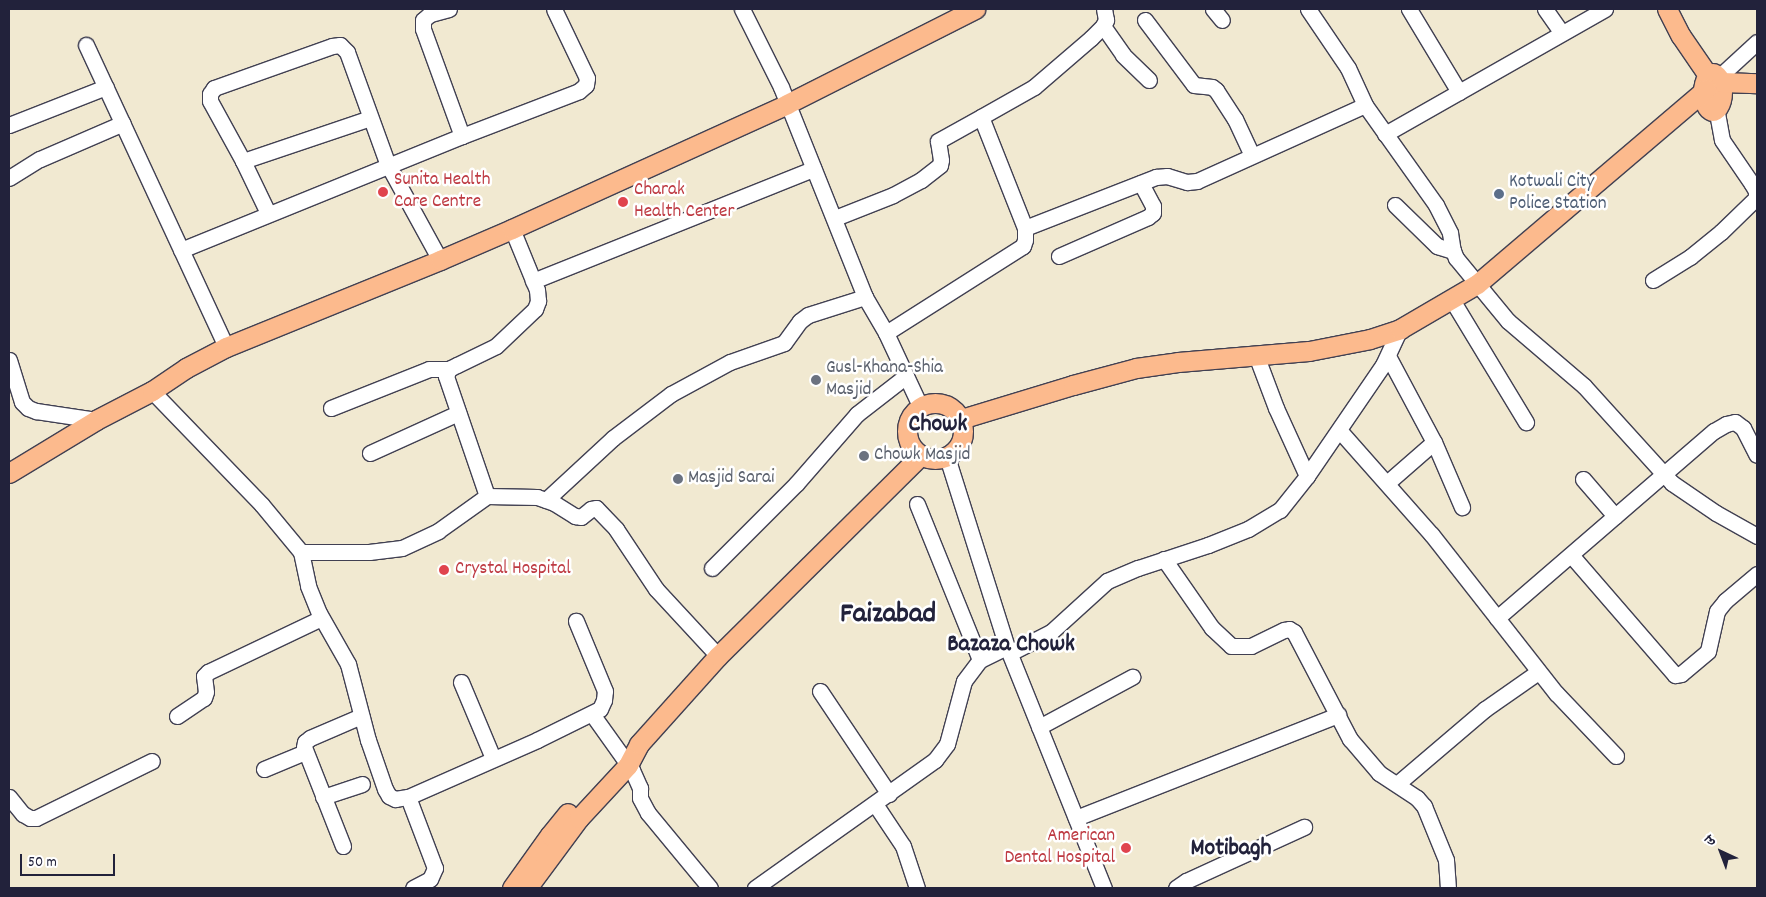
<!DOCTYPE html>
<html>
<head>
<meta charset="utf-8">
<style>
  body { margin:0 }
  #map { position:relative; width:1766px; height:897px; overflow:hidden; background:#f1e9d1; font-family:Dekko,"Playpen Sans Deva",sans-serif }
  div>[style] { position:absolute }
  [style*='--x'] { left:calc(var(--x)*1px); top:calc(var(--y)*1px); width:calc(var(--w)*1px); rotate:calc(var(--a)*1deg) }
  .roads { filter:drop-shadow(1px 0 #414052) drop-shadow(-1px 0 #414052) drop-shadow(0 1px #414052) drop-shadow(0 -1px #414052) }
  .minor>* { height:15px; margin:-7.5px; padding:0 7.5px; transform-origin:7.5px; border-radius:7.5px; background:#fff }
  .major>* { height:19px; margin:-9.5px; padding:0 9.5px; transform-origin:9.5px; border-radius:9.5px; background:#fcba8d }
  .major>.ring { margin:-9.5px; padding:0; box-sizing:content-box; background:none; border:19px solid #fcba8d; border-radius:50% }
  .dots>* { width:14px; height:14px; translate:-50% -50%; box-sizing:border-box; border:2px solid #fff; border-radius:50% }
  span { translate:-50% -50%; white-space:nowrap; text-align:center; line-height:1.15; -webkit-text-stroke:5px #fff; paint-order:stroke }
  .health-label { font-size:19px; color:#be3a42 }
  .left { translate:0 -50%; text-align:left }
  .right { translate:-100% -50%; text-align:right }
  .service-label { font-size:19px; color:#4e5e75 }
  .worship-label { font-size:19px; color:#5b616d }
  .district-label { font-size:24px; color:#22223b; font-weight:700 }
  .town-label { font-size:29px; color:#22223b; font-weight:700 }
  .frame { position:absolute; inset:0; border:10px solid #22223b; pointer-events:none }
  .north { position:absolute; left:1696px; top:827px; width:50px; height:50px; -webkit-text-stroke:4px #fff; paint-order:stroke; rotate:317deg; font-size:14px; font-weight:700; line-height:20px; text-align:center; color:#22223b }
  .north::after { content:''; display:block; margin:auto; width:18px; height:22px; background:#22223b; clip-path:polygon(50% 0,100% 100%,50% 72%,0 100%) }
  .scale { position:absolute; left:20px; top:854px; width:95px; height:22px; box-sizing:border-box; border:2px solid #22223b; border-top:0; padding-left:6px; font-size:15px; line-height:18px; white-space:nowrap; color:#22223b; -webkit-text-stroke:4px #fff; paint-order:stroke }
</style>
</head>
<body>
<div id="map">
  <div class="roads">
    <div class="minor">
      <div style="--x:449;--y:9;--w:20;--a:165"></div>
      <div style="--x:430;--y:14;--w:9;--a:139"></div>
      <div style="--x:423;--y:20;--w:9;--a:90"></div>
      <div style="--x:423;--y:29;--w:114;--a:70"></div>
      <div style="--x:462;--y:136;--w:125;--a:-21"></div>
      <div style="--x:579;--y:91;--w:9;--a:-41"></div>
      <div style="--x:586;--y:85;--w:7;--a:-82"></div>
      <div style="--x:587;--y:78;--w:76;--a:-115.6"></div>
      <div style="--x:742;--y:9;--w:87;--a:63.4"></div>
      <div style="--x:781;--y:87;--w:226;--a:68.2"></div>
      <div style="--x:865;--y:297;--w:42;--a:59.7"></div>
      <div style="--x:886;--y:333;--w:81;--a:65"></div>
      <div style="--x:1213;--y:9;--w:14;--a:51"></div>
      <div style="--x:1308;--y:9;--w:71;--a:55.9"></div>
      <div style="--x:1348;--y:68;--w:41;--a:65.3"></div>
      <div style="--x:1409;--y:9;--w:97;--a:58.9"></div>
      <div style="--x:1545;--y:9;--w:29;--a:55"></div>
      <div style="--x:1145;--y:20;--w:81;--a:53"></div>
      <div style="--x:1194;--y:85;--w:18;--a:6"></div>
      <div style="--x:1212;--y:87;--w:5;--a:37"></div>
      <div style="--x:1216;--y:90;--w:35;--a:57"></div>
      <div style="--x:1235;--y:119;--w:40;--a:65"></div>
      <div style="--x:1103;--y:26;--w:35;--a:55"></div>
      <div style="--x:1123;--y:55;--w:36;--a:44"></div>
      <div style="--x:86;--y:45;--w:333;--a:65.1"></div>
      <div style="--x:1720;--y:76;--w:50;--a:-42.6"></div>
      <div style="--x:9;--y:125;--w:104;--a:-21.4"></div>
      <div style="--x:1385;--y:134;--w:253;--a:-29.6"></div>
      <div style="--x:243;--y:161;--w:134;--a:-18.7"></div>
      <div style="--x:9;--y:178;--w:36;--a:-32"></div>
      <div style="--x:40;--y:159;--w:90;--a:-23.4"></div>
      <div style="--x:1395;--y:205;--w:59;--a:44.3"></div>
      <div style="--x:1437;--y:246;--w:17;--a:17"></div>
      <div style="--x:268;--y:213;--w:58;--a:-115.7"></div>
      <div style="--x:243;--y:161;--w:68;--a:-118.8"></div>
      <div style="--x:210;--y:101;--w:7;--a:-90"></div>
      <div style="--x:210;--y:94;--w:7;--a:-56"></div>
      <div style="--x:214;--y:88;--w:125;--a:-19.6"></div>
      <div style="--x:332;--y:46;--w:8;--a:-7"></div>
      <div style="--x:340;--y:45;--w:10;--a:45"></div>
      <div style="--x:347;--y:52;--w:120;--a:70.1"></div>
      <div style="--x:388;--y:165;--w:108;--a:61.3"></div>
      <div style="--x:835;--y:218;--w:62;--a:-21.6"></div>
      <div style="--x:893;--y:195;--w:32;--a:-28"></div>
      <div style="--x:921;--y:180;--w:24;--a:-38"></div>
      <div style="--x:940;--y:165;--w:5;--a:-79"></div>
      <div style="--x:941;--y:160;--w:19;--a:-99"></div>
      <div style="--x:938;--y:141;--w:49;--a:-29.2"></div>
      <div style="--x:1025;--y:228;--w:141;--a:-21.3"></div>
      <div style="--x:1156;--y:177;--w:11;--a:-5"></div>
      <div style="--x:1167;--y:176;--w:21;--a:17"></div>
      <div style="--x:1187;--y:182;--w:10;--a:-6"></div>
      <div style="--x:1197;--y:181;--w:184;--a:-24.3"></div>
      <div style="--x:1365;--y:105;--w:123;--a:54.6"></div>
      <div style="--x:1436;--y:205;--w:31;--a:63"></div>
      <div style="--x:1450;--y:233;--w:18;--a:81"></div>
      <div style="--x:1453;--y:251;--w:8;--a:67"></div>
      <div style="--x:1456;--y:258;--w:82;--a:50.5"></div>
      <div style="--x:1508;--y:321;--w:100;--a:40.5"></div>
      <div style="--x:1584;--y:386;--w:131;--a:47.8"></div>
      <div style="--x:1672;--y:483;--w:53;--a:34.3"></div>
      <div style="--x:1716;--y:513;--w:47;--a:29.3"></div>
      <div style="--x:181;--y:250;--w:303;--a:-22.1"></div>
      <div style="--x:1059;--y:256;--w:97;--a:-23.7"></div>
      <div style="--x:1148;--y:217;--w:6;--a:-39"></div>
      <div style="--x:1153;--y:213;--w:7;--a:-90"></div>
      <div style="--x:1153;--y:206;--w:26;--a:-118"></div>
      <div style="--x:1653;--y:280;--w:44;--a:-31.9"></div>
      <div style="--x:1690;--y:257;--w:40;--a:-39"></div>
      <div style="--x:1721;--y:232;--w:49;--a:-44.2"></div>
      <div style="--x:1756;--y:198;--w:7;--a:-90"></div>
      <div style="--x:1756;--y:191;--w:8;--a:-120"></div>
      <div style="--x:1752;--y:184;--w:53;--a:-124.3"></div>
      <div style="--x:1722;--y:140;--w:50;--a:-100.4"></div>
      <div style="--x:533;--y:281;--w:302;--a:-21.8"></div>
      <div style="--x:1452;--y:300;--w:143;--a:58.8"></div>
      <div style="--x:886;--y:333;--w:162;--a:-32.4"></div>
      <div style="--x:1023;--y:246;--w:6;--a:-72"></div>
      <div style="--x:1025;--y:240;--w:12;--a:-90"></div>
      <div style="--x:1025;--y:228;--w:119;--a:-111.6"></div>
      <div style="--x:981;--y:117;--w:61;--a:-29.5"></div>
      <div style="--x:1034;--y:87;--w:75;--a:-40.7"></div>
      <div style="--x:1091;--y:38;--w:17;--a:-45"></div>
      <div style="--x:1103;--y:26;--w:7;--a:-63"></div>
      <div style="--x:1106;--y:20;--w:11;--a:-100"></div>
      <div style="--x:1256;--y:355;--w:57;--a:69.3"></div>
      <div style="--x:1276;--y:408;--w:75;--a:65.5"></div>
      <div style="--x:1388;--y:356;--w:98;--a:61.9"></div>
      <div style="--x:1434;--y:442;--w:71;--a:66.7"></div>
      <div style="--x:9;--y:360;--w:44;--a:72.8"></div>
      <div style="--x:22;--y:402;--w:8;--a:45"></div>
      <div style="--x:28;--y:408;--w:9;--a:21"></div>
      <div style="--x:36;--y:411;--w:61;--a:8.5"></div>
      <div style="--x:152;--y:391;--w:158;--a:46"></div>
      <div style="--x:262;--y:505;--w:61;--a:50.3"></div>
      <div style="--x:301;--y:552;--w:68;--a:0"></div>
      <div style="--x:369;--y:552;--w:33;--a:-7"></div>
      <div style="--x:402;--y:548;--w:40;--a:-25"></div>
      <div style="--x:438;--y:531;--w:60;--a:-35.5"></div>
      <div style="--x:487;--y:496;--w:50;--a:1.1"></div>
      <div style="--x:537;--y:497;--w:18;--a:19"></div>
      <div style="--x:554;--y:503;--w:25;--a:32"></div>
      <div style="--x:575;--y:516;--w:6;--a:9"></div>
      <div style="--x:581;--y:517;--w:13;--a:-39"></div>
      <div style="--x:591;--y:509;--w:5;--a:-11"></div>
      <div style="--x:596;--y:508;--w:29;--a:46"></div>
      <div style="--x:616;--y:529;--w:72;--a:56.3"></div>
      <div style="--x:656;--y:589;--w:91;--a:47.2"></div>
      <div style="--x:331;--y:408;--w:105;--a:-21.7"></div>
      <div style="--x:429;--y:369;--w:20;--a:0"></div>
      <div style="--x:1339;--y:430;--w:140;--a:48.5"></div>
      <div style="--x:1432;--y:535;--w:201;--a:51.9"></div>
      <div style="--x:1556;--y:693;--w:87;--a:46.4"></div>
      <div style="--x:370;--y:453;--w:97;--a:-24.4"></div>
      <div style="--x:947;--y:457;--w:199;--a:72.5"></div>
      <div style="--x:1007;--y:647;--w:260;--a:68.1"></div>
      <div style="--x:1583;--y:479;--w:49;--a:49.1"></div>
      <div style="--x:1387;--y:483;--w:62;--a:-41.1"></div>
      <div style="--x:487;--y:496;--w:127;--a:-108.9"></div>
      <div style="--x:446;--y:376;--w:8;--a:-67"></div>
      <div style="--x:449;--y:369;--w:9;--a:-27"></div>
      <div style="--x:457;--y:365;--w:43;--a:-26"></div>
      <div style="--x:496;--y:346;--w:54;--a:-43.5"></div>
      <div style="--x:535;--y:309;--w:9;--a:-69"></div>
      <div style="--x:538;--y:301;--w:11;--a:-95"></div>
      <div style="--x:537;--y:290;--w:66;--a:-112.3"></div>
      <div style="--x:546;--y:500;--w:91;--a:-42.8"></div>
      <div style="--x:613;--y:438;--w:73;--a:-37.2"></div>
      <div style="--x:671;--y:394;--w:67;--a:-28.5"></div>
      <div style="--x:730;--y:362;--w:57;--a:-19.4"></div>
      <div style="--x:784;--y:343;--w:27;--a:-54"></div>
      <div style="--x:800;--y:321;--w:10;--a:-37"></div>
      <div style="--x:808;--y:315;--w:60;--a:-17.5"></div>
      <div style="--x:917;--y:504;--w:168;--a:68"></div>
      <div style="--x:301;--y:552;--w:35;--a:78"></div>
      <div style="--x:308;--y:586;--w:29;--a:68"></div>
      <div style="--x:319;--y:613;--w:59;--a:60.4"></div>
      <div style="--x:348;--y:664;--w:79;--a:75.3"></div>
      <div style="--x:368;--y:740;--w:52;--a:70.9"></div>
      <div style="--x:385;--y:789;--w:8;--a:60"></div>
      <div style="--x:389;--y:796;--w:7;--a:27"></div>
      <div style="--x:395;--y:799;--w:13;--a:-9"></div>
      <div style="--x:408;--y:797;--w:141;--a:-23.8"></div>
      <div style="--x:537;--y:740;--w:70;--a:-26.2"></div>
      <div style="--x:600;--y:709;--w:10;--a:-66"></div>
      <div style="--x:604;--y:700;--w:9;--a:-84"></div>
      <div style="--x:605;--y:691;--w:76;--a:-112.5"></div>
      <div style="--x:1571;--y:555;--w:159;--a:49.1"></div>
      <div style="--x:1675;--y:675;--w:6;--a:-9"></div>
      <div style="--x:1681;--y:674;--w:35;--a:-40"></div>
      <div style="--x:1708;--y:651;--w:41;--a:-77.3"></div>
      <div style="--x:1717;--y:611;--w:13;--a:-51"></div>
      <div style="--x:1725;--y:601;--w:42;--a:-40.2"></div>
      <div style="--x:1164;--y:559;--w:84;--a:55.2"></div>
      <div style="--x:1212;--y:628;--w:26;--a:43"></div>
      <div style="--x:1231;--y:646;--w:20;--a:0"></div>
      <div style="--x:1251;--y:646;--w:37;--a:-26"></div>
      <div style="--x:1284;--y:630;--w:5;--a:-11"></div>
      <div style="--x:1289;--y:629;--w:6;--a:31"></div>
      <div style="--x:1294;--y:632;--w:121;--a:62.4"></div>
      <div style="--x:1350;--y:739;--w:45;--a:49.5"></div>
      <div style="--x:1379;--y:773;--w:45;--a:33.3"></div>
      <div style="--x:1417;--y:798;--w:11;--a:49"></div>
      <div style="--x:1424;--y:806;--w:58;--a:67.8"></div>
      <div style="--x:1446;--y:860;--w:28;--a:86"></div>
      <div style="--x:712;--y:568;--w:119;--a:-45"></div>
      <div style="--x:796;--y:484;--w:93;--a:-48.9"></div>
      <div style="--x:857;--y:414;--w:62;--a:-37.8"></div>
      <div style="--x:1497;--y:618;--w:286;--a:-40.8"></div>
      <div style="--x:1714;--y:431;--w:14;--a:-30"></div>
      <div style="--x:1726;--y:424;--w:9;--a:-13"></div>
      <div style="--x:1735;--y:422;--w:10;--a:37"></div>
      <div style="--x:1743;--y:428;--w:30;--a:63"></div>
      <div style="--x:1010;--y:653;--w:46;--a:-27.1"></div>
      <div style="--x:1051;--y:632;--w:76;--a:-42.3"></div>
      <div style="--x:1107;--y:581;--w:34;--a:-23"></div>
      <div style="--x:1138;--y:568;--w:74;--a:-18.2"></div>
      <div style="--x:1208;--y:545;--w:43;--a:-21.8"></div>
      <div style="--x:1248;--y:529;--w:37;--a:-31"></div>
      <div style="--x:1280;--y:510;--w:43;--a:-51.5"></div>
      <div style="--x:1307;--y:476;--w:135;--a:-55.6"></div>
      <div style="--x:1383;--y:365;--w:40;--a:-65"></div>
      <div style="--x:461;--y:682;--w:82;--a:67.2"></div>
      <div style="--x:820;--y:691;--w:124;--a:56.2"></div>
      <div style="--x:592;--y:714;--w:69;--a:54.5"></div>
      <div style="--x:632;--y:770;--w:20;--a:66"></div>
      <div style="--x:640;--y:788;--w:10;--a:90"></div>
      <div style="--x:640;--y:798;--w:17;--a:62"></div>
      <div style="--x:648;--y:813;--w:97;--a:50.4"></div>
      <div style="--x:177;--y:716;--w:32;--a:-34"></div>
      <div style="--x:204;--y:698;--w:6;--a:-72"></div>
      <div style="--x:206;--y:692;--w:16;--a:-97"></div>
      <div style="--x:204;--y:676;--w:6;--a:-45"></div>
      <div style="--x:208;--y:672;--w:125;--a:-25.5"></div>
      <div style="--x:1039;--y:727;--w:106;--a:-28.3"></div>
      <div style="--x:264;--y:769;--w:44;--a:-22.5"></div>
      <div style="--x:1397;--y:784;--w:116;--a:-40.4"></div>
      <div style="--x:1485;--y:709;--w:65;--a:-34.9"></div>
      <div style="--x:9;--y:797;--w:22;--a:51"></div>
      <div style="--x:23;--y:814;--w:8;--a:30"></div>
      <div style="--x:30;--y:818;--w:6;--a:0"></div>
      <div style="--x:36;--y:818;--w:129;--a:-26.2"></div>
      <div style="--x:323;--y:797;--w:41;--a:-18.4"></div>
      <div style="--x:408;--y:797;--w:76;--a:69.2"></div>
      <div style="--x:435;--y:868;--w:12;--a:114"></div>
      <div style="--x:430;--y:879;--w:19;--a:152"></div>
      <div style="--x:875;--y:804;--w:50;--a:56.3"></div>
      <div style="--x:903;--y:846;--w:44;--a:71.6"></div>
      <div style="--x:1076;--y:818;--w:282;--a:-21.5"></div>
      <div style="--x:343;--y:846;--w:106;--a:-111.5"></div>
      <div style="--x:304;--y:747;--w:5;--a:-79"></div>
      <div style="--x:305;--y:742;--w:6;--a:-39"></div>
      <div style="--x:310;--y:738;--w:56;--a:-23.3"></div>
      <div style="--x:755;--y:888;--w:221;--a:-35.4"></div>
      <div style="--x:935;--y:760;--w:20;--a:-53"></div>
      <div style="--x:947;--y:744;--w:65;--a:-74.9"></div>
      <div style="--x:964;--y:681;--w:26;--a:-53"></div>
      <div style="--x:980;--y:660;--w:30;--a:-26"></div>
      <div style="--x:1176;--y:888;--w:12;--a:-35"></div>
      <div style="--x:1186;--y:881;--w:130;--a:-24.6"></div>
    </div>
    <div class="major">
      <div style="--x:1667;--y:9;--w:30;--a:63"></div>
      <div style="--x:1681;--y:36;--w:46;--a:55.6"></div>
      <div class="ring" style="left:1703px;top:73px;width:-1px;height:-1px"></div>
      <div style="--x:1721;--y:82;--w:36;--a:2"></div>
      <div class="ring" style="left:907px;top:403px;width:37px;height:37px"></div>
      <div style="--x:961;--y:419;--w:117;--a:-16.9"></div>
      <div style="--x:1073;--y:385;--w:65;--a:-15.1"></div>
      <div style="--x:1136;--y:368;--w:42;--a:-8.1"></div>
      <div style="--x:1178;--y:362;--w:131;--a:-4.8"></div>
      <div style="--x:1309;--y:351;--w:62;--a:-11.1"></div>
      <div style="--x:1370;--y:339;--w:32;--a:-18"></div>
      <div style="--x:1400;--y:329;--w:89;--a:-30.3"></div>
      <div style="--x:1477;--y:284;--w:301;--a:-40.4"></div>
      <div style="--x:9;--y:473;--w:102;--a:-31.3"></div>
      <div style="--x:96;--y:420;--w:63;--a:-27.4"></div>
      <div style="--x:152;--y:391;--w:41;--a:-34.1"></div>
      <div style="--x:186;--y:368;--w:45;--a:-27.7"></div>
      <div style="--x:226;--y:347;--w:231;--a:-22.1"></div>
      <div style="--x:440;--y:260;--w:78;--a:-23.3"></div>
      <div style="--x:512;--y:229;--w:302;--a:-24.4"></div>
      <div style="--x:787;--y:104;--w:211;--a:-26.8"></div>
      <div style="--x:512;--y:888;--w:65;--a:-54.4"></div>
      <div style="--x:550;--y:835;--w:28;--a:-51"></div>
      <div style="--x:527;--y:888;--w:87;--a:-53.4"></div>
      <div style="--x:579;--y:818;--w:72;--a:-47.2"></div>
      <div style="--x:628;--y:765;--w:24;--a:-62"></div>
      <div style="--x:639;--y:744;--w:118;--a:-48.1"></div>
      <div style="--x:718;--y:656;--w:284;--a:-44.7"></div>
    </div>
  </div>
  <div class="dots">
    <div style="left:383px;top:192px;background:#e0444e"></div>
    <div style="left:1499px;top:194px;background:#5c6f8a"></div>
    <div style="left:623px;top:202px;background:#e0444e"></div>
    <div style="left:816px;top:380px;background:#6b7280"></div>
    <div style="left:864px;top:456px;background:#6b7280"></div>
    <div style="left:678px;top:479px;background:#6b7280"></div>
    <div style="left:444px;top:570px;background:#e0444e"></div>
    <div style="left:1126px;top:848px;background:#e0444e"></div>
  </div>
  <div class="health-label">
    <span class="left" style="left:394px;top:192px">Sunita Health<br>Care Centre</span>
    <span class="left" style="left:634px;top:202px">Charak<br>Health Center</span>
    <span class="left" style="left:455px;top:570px">Crystal Hospital</span>
    <span class="right" style="left:1115px;top:848px">American<br>Dental Hospital</span>
  </div>
  <div class="service-label">
    <span class="left" style="left:1509px;top:194px">Kotwali City<br>Police Station</span>
  </div>
  <div class="worship-label">
    <span class="left" style="left:826px;top:380px">Gusl-Khana-Shia<br>Masjid</span>
    <span class="left" style="left:874px;top:456px">Chowk Masjid</span>
    <span class="left" style="left:688px;top:479px">Masjid Sarai</span>
  </div>
  <div class="district-label">
    <span style="left:938px;top:426px">Chowk</span>
    <span style="left:1011px;top:646px">Bazaza Chowk</span>
    <span style="left:1231px;top:850px">Motibagh</span>
  </div>
  <div class="town-label">
    <span style="left:888px;top:616px">Faizabad</span>
  </div>
  <div class="frame"></div>
  <div class="north">उ</div>
  <div class="scale">50 m</div>
</div>
</body>
</html>
